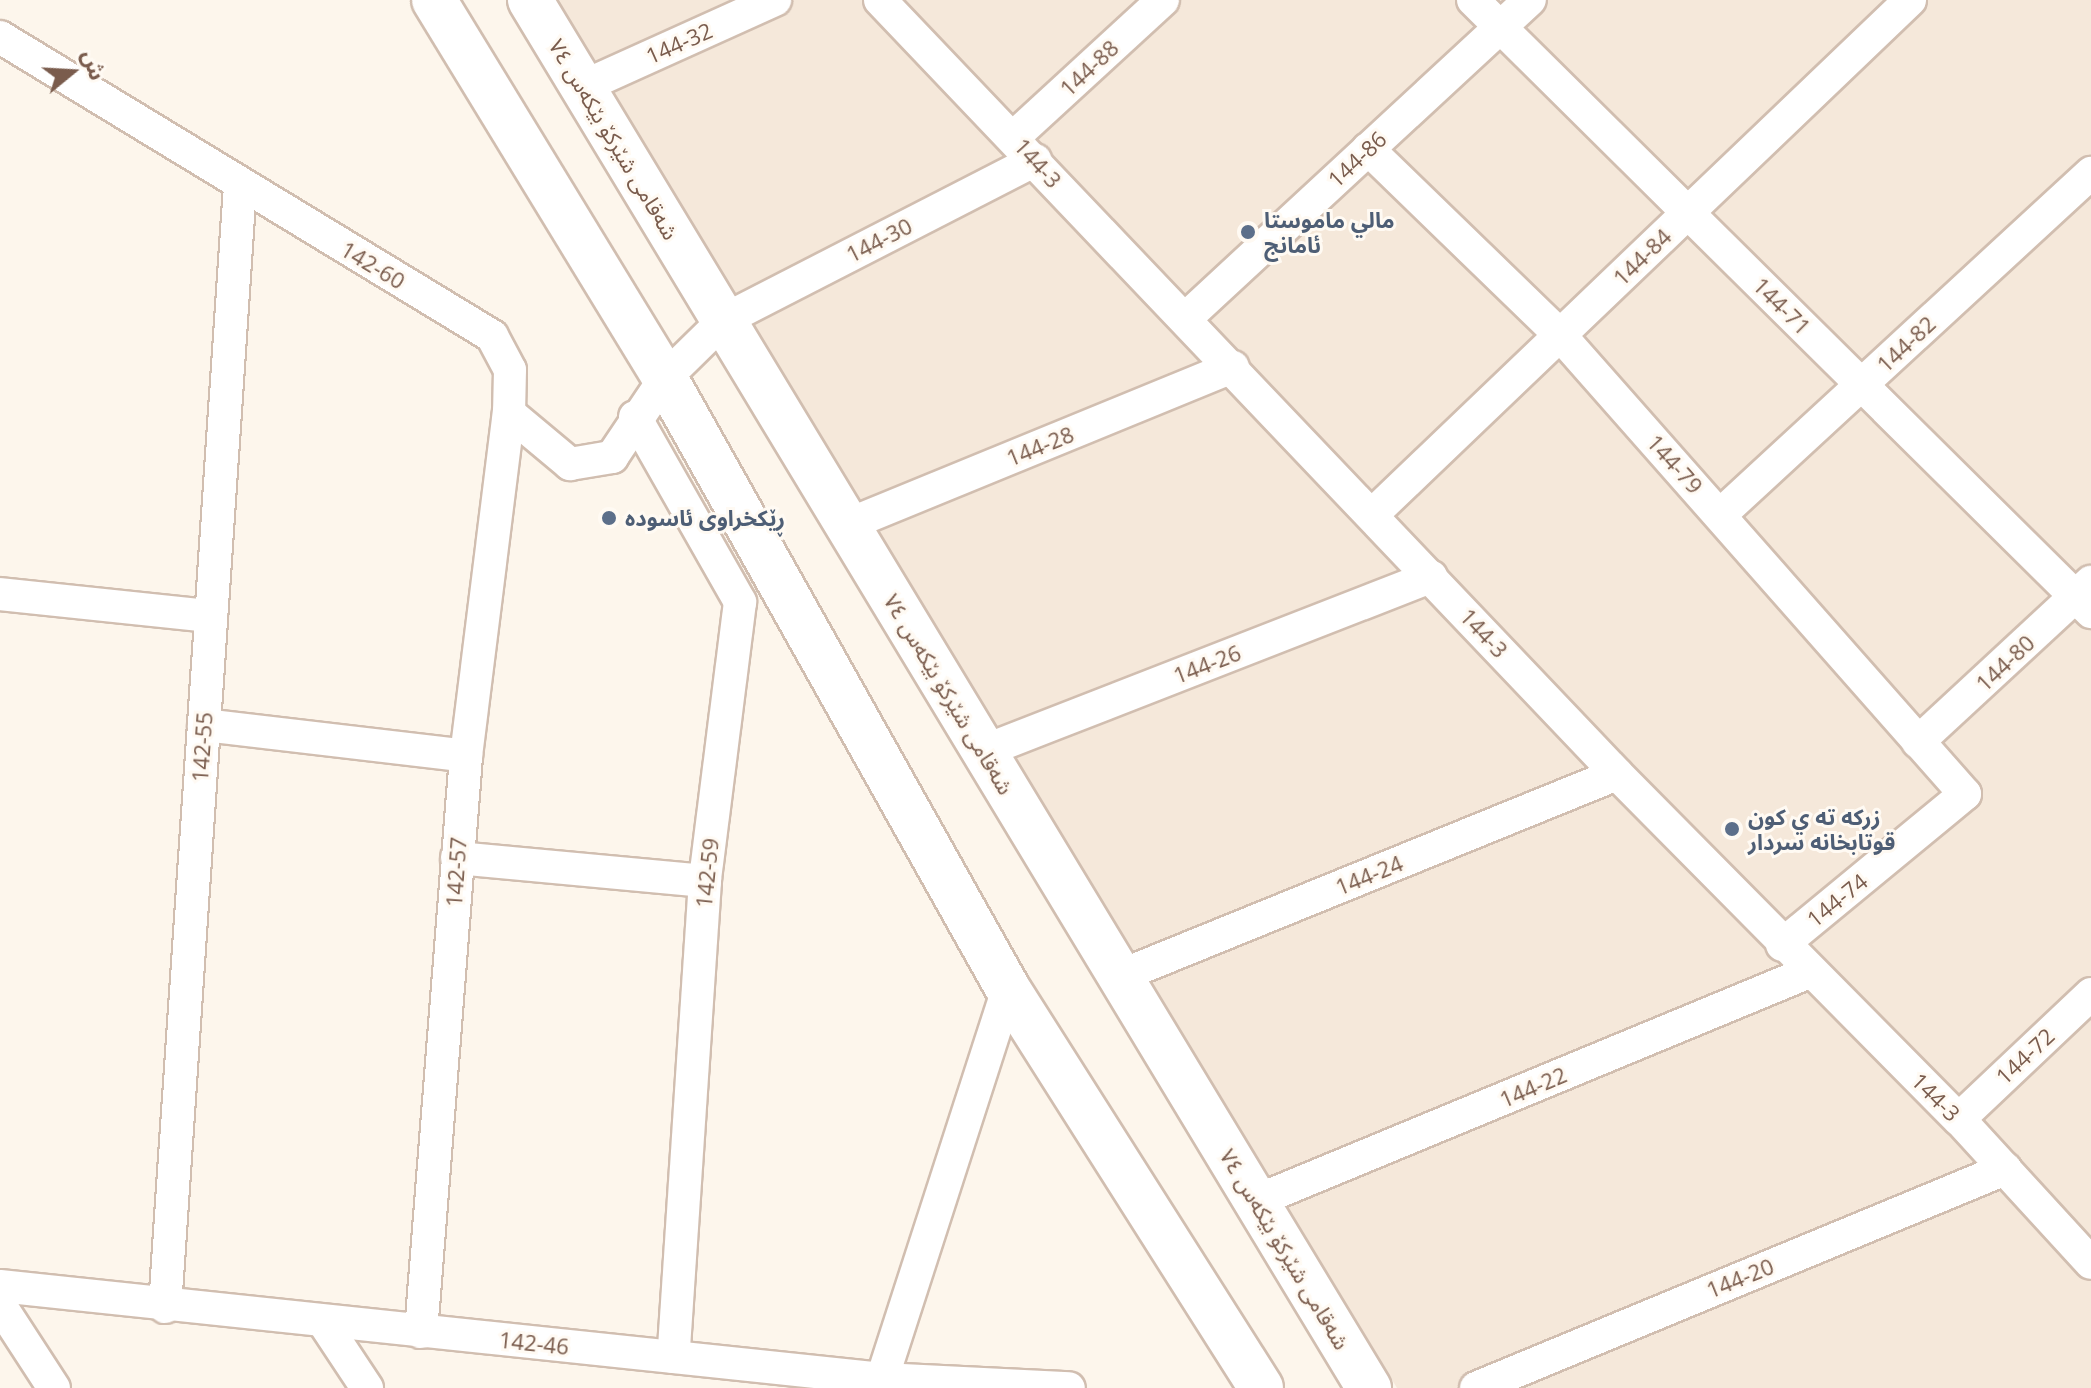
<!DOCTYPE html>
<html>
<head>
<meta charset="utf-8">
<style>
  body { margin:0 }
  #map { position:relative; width:2091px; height:1388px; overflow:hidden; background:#fdf6ec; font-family:"Open Sans","Noto Sans Arabic",sans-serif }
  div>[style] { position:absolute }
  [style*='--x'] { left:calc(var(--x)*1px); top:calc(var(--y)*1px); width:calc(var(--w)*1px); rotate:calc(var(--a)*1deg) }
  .residential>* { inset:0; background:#f5e8da }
  .roads { filter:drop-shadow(2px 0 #d1beb0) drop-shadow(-2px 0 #d1beb0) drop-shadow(0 2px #d1beb0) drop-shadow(0 -2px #d1beb0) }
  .street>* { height:32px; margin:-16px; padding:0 16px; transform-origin:16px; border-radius:16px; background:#fff }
  .secondary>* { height:44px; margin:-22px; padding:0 22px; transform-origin:22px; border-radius:22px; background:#fff }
  .dots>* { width:22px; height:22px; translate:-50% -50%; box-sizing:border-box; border:4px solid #fffaf3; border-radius:50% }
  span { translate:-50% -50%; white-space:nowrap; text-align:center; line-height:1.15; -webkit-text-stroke:6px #fffaf3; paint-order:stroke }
  .street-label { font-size:22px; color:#7a5c4d }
  .service-label { font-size:22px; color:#4e5e75; font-weight:700 }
  .left { translate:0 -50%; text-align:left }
  .north { position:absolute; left:32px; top:32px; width:80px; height:80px; -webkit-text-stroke:6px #fffaf3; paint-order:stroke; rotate:72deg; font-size:22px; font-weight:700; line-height:32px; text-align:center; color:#7a5c4d }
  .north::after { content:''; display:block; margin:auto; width:28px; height:36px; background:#7a5c4d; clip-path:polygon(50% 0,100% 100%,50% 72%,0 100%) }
</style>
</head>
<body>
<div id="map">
  <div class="residential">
    <div style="clip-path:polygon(556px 0,2091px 0,2091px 1388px,1397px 1388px)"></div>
  </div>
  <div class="roads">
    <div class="street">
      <div style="--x:880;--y:0;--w:1069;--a:46.4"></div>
      <div style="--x:1617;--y:774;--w:486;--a:45.3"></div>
      <div style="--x:1959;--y:1119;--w:195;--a:47.5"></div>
      <div style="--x:1473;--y:0;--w:870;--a:44.72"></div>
      <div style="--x:0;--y:37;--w:576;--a:31.29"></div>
      <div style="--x:492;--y:336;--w:38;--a:62"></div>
      <div style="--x:510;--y:370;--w:43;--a:91.3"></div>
      <div style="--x:509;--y:413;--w:80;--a:39.9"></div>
      <div style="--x:570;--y:464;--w:43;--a:-9.5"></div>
      <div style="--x:612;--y:457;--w:95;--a:-56.1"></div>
      <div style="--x:665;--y:378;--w:83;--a:-44.5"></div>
      <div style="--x:724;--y:320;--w:350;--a:-27.2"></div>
      <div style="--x:582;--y:87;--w:212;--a:-24.3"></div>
      <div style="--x:1015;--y:136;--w:201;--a:-42.6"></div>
      <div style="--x:1368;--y:149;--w:267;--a:44.1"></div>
      <div style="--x:1560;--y:335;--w:612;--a:48.58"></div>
      <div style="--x:1965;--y:794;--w:237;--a:140.5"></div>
      <div style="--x:1185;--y:319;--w:470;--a:-42.8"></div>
      <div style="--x:635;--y:417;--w:213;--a:60.4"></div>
      <div style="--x:740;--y:602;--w:281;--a:97.2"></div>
      <div style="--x:705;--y:881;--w:477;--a:93.8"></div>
      <div style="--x:1374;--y:513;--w:742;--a:-43.74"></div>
      <div style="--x:1720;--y:515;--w:505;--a:-42.67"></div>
      <div style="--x:847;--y:525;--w:417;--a:-22.3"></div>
      <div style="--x:0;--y:594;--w:212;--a:6"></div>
      <div style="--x:204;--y:725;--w:264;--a:6.7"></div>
      <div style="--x:1918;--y:742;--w:236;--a:-42.8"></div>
      <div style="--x:984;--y:751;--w:480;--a:-21.3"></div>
      <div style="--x:457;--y:858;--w:249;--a:5.3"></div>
      <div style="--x:1120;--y:976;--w:536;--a:-22.12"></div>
      <div style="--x:1959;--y:1119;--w:182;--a:-43.4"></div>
      <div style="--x:1256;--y:1201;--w:599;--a:-22.49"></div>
      <div style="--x:0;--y:1286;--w:887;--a:6.02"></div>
      <div style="--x:882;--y:1379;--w:187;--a:2.8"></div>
      <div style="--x:0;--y:1305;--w:99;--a:57"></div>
      <div style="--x:165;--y:1307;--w:1124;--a:-86.17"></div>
      <div style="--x:324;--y:1323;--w:78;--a:56.5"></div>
      <div style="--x:421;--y:1332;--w:578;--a:-85.53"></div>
      <div style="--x:466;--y:756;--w:346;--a:-82.9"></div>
      <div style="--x:884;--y:1388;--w:9;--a:-103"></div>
      <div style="--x:882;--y:1379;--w:410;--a:-72.1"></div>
      <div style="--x:1476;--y:1388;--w:573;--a:-22.49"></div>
    </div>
    <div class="secondary">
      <div style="--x:434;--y:0;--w:443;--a:58.6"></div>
      <div style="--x:665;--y:378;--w:701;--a:60.69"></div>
      <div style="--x:1008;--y:989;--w:472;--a:57.6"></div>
      <div style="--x:530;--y:0;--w:1622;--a:58.85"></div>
    </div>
  </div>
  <div class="dots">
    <div style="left:1248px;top:232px;background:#5c6f8a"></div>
    <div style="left:609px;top:518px;background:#5c6f8a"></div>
    <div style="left:1732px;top:829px;background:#5c6f8a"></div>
  </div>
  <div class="street-label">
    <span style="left:679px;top:43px;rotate:-24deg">144-32</span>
    <span style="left:1089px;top:68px;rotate:-43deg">144-88</span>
    <span style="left:614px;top:139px;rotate:59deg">شەقامی شێرکۆ بێکەس ٧٤</span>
    <span style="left:1357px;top:159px;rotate:-43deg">144-86</span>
    <span style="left:1038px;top:163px;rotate:48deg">144-3</span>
    <span style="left:879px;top:240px;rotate:-27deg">144-30</span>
    <span style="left:1642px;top:257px;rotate:-44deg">144-84</span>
    <span style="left:373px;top:265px;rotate:31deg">142-60</span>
    <span style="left:1782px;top:306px;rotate:45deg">144-71</span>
    <span style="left:1906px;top:344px;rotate:-43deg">144-82</span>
    <span style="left:1040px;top:446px;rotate:-22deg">144-28</span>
    <span style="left:1675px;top:464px;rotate:48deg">144-79</span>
    <span style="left:1484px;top:633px;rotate:47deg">144-3</span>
    <span style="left:2005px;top:663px;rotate:-43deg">144-80</span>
    <span style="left:1207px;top:664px;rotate:-21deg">144-26</span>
    <span style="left:949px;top:694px;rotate:59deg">شەقامی شێرکۆ بێکەس ٧٤</span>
    <span style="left:202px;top:747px;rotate:-86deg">142-55</span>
    <span style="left:456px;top:872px;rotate:-86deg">142-57</span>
    <span style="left:707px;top:873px;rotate:-84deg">142-59</span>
    <span style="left:1369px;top:875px;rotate:-22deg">144-24</span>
    <span style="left:1837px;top:900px;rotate:-39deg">144-74</span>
    <span style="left:2025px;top:1056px;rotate:-43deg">144-72</span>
    <span style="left:1533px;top:1087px;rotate:-23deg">144-22</span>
    <span style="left:1936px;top:1097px;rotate:45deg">144-3</span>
    <span style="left:1285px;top:1249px;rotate:59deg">شەقامی شێرکۆ بێکەس ٧٤</span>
    <span style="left:1740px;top:1278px;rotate:-22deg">144-20</span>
    <span style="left:534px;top:1343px;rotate:6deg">142-46</span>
  </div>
  <div class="service-label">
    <span class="left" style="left:1264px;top:232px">مالي ماموستا<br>ئامانج</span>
    <span class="left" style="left:625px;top:518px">ڕێکخراوی ئاسودە</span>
    <span class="left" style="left:1748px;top:829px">زركه ته ي كون<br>قوتابخانه سردار</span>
  </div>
  <div class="north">ش</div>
</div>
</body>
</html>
